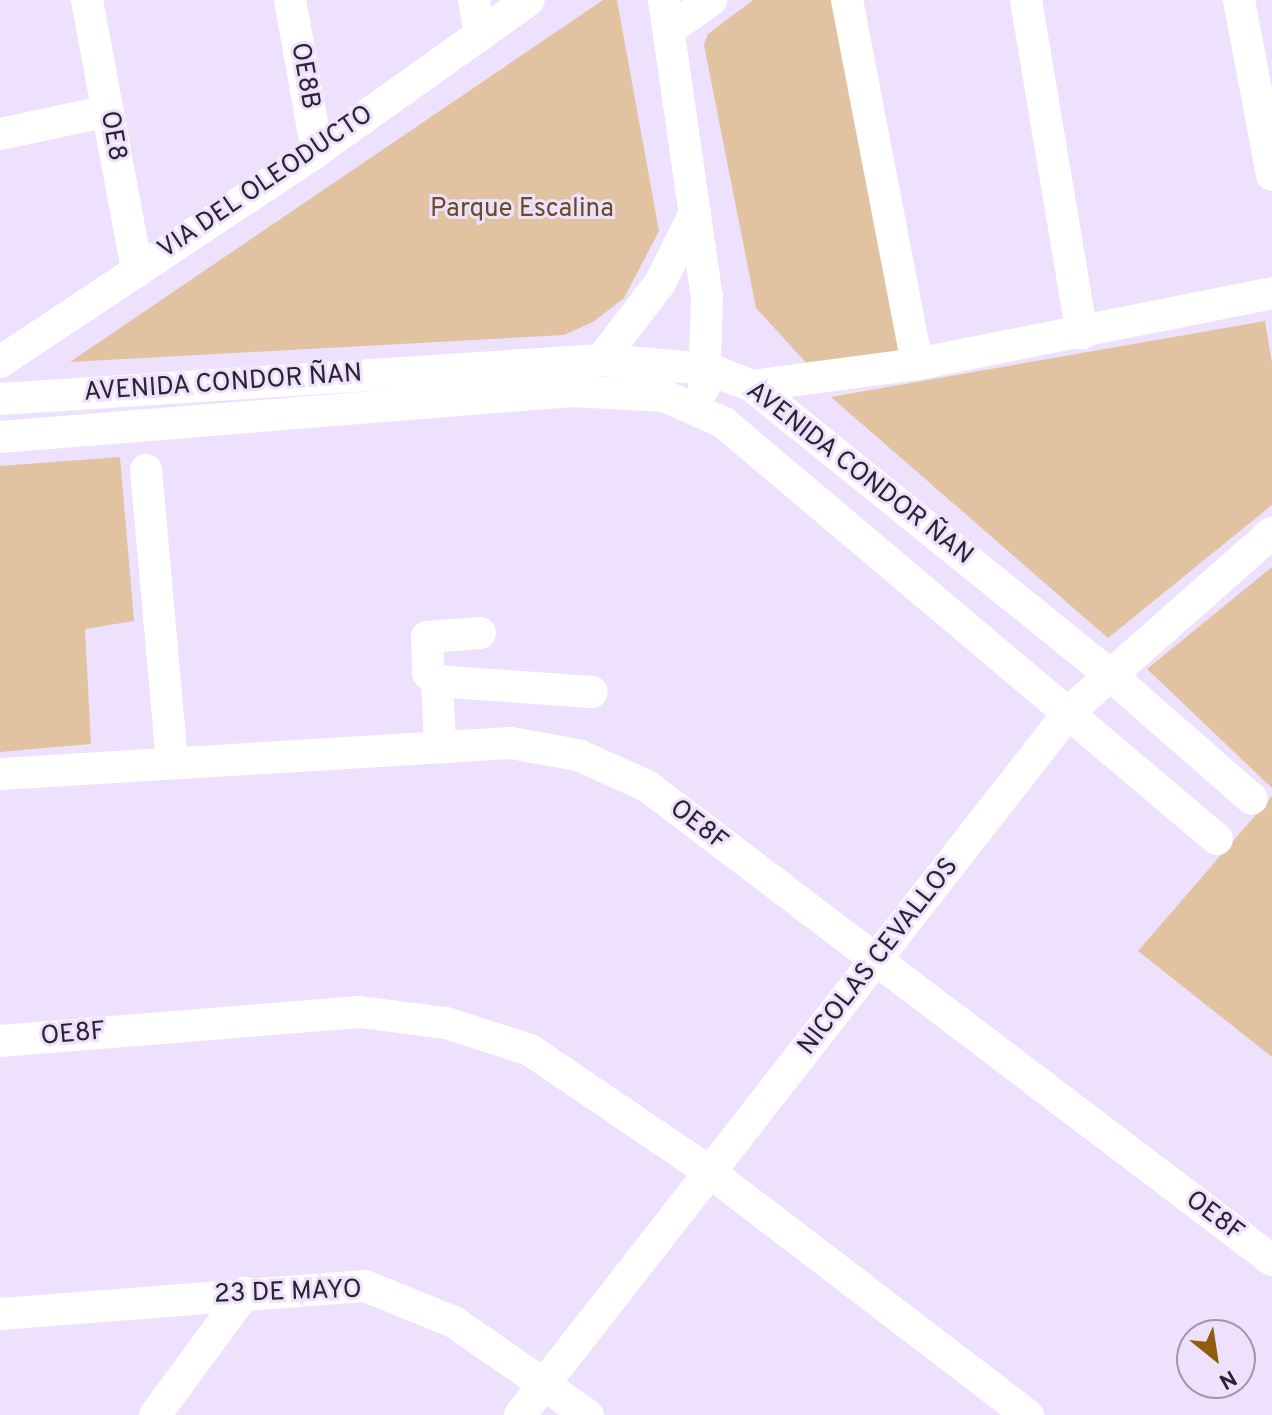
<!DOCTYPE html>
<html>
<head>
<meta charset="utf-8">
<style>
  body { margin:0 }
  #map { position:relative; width:1272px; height:1415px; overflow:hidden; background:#ede1fe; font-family:Overpass,sans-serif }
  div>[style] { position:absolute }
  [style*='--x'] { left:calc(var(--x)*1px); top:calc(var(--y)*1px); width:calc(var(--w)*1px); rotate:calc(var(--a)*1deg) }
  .green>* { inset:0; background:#e1c3a1 }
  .minor>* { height:32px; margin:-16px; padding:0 16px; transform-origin:16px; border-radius:16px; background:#fff }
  span { translate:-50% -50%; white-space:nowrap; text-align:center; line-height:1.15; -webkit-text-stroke:6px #ede1fe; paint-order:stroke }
  .street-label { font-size:26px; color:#2a2530 }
  .park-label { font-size:26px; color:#6b4b21 }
  .north { position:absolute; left:1176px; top:1319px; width:80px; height:80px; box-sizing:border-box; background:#ede1fe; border:2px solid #9f96ac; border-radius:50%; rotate:150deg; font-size:22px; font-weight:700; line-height:32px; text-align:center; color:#2a2530 }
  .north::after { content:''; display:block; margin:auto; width:28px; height:36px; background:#905c0d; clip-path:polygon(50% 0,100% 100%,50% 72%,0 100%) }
</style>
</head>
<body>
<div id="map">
  <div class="green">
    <div style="clip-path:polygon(603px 0,617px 0,659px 231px,624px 298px,593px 322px,564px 335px,70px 362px)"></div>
    <div style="clip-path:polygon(753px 0,836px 0,902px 351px,810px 367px,756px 308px,704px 45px,708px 34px)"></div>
    <div style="clip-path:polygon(1265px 321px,1272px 363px,1272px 505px,1108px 638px,831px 397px)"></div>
    <div style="clip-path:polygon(120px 457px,134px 621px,85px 629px,91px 744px,0 752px,0 466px)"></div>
    <div style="clip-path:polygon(1272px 567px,1272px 788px,1147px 669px)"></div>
    <div style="clip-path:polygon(1272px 796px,1272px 1057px,1138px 951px)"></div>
  </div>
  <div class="minor">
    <div style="--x:87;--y:0;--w:276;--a:79.5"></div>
    <div style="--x:290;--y:0;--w:153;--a:79.9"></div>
    <div style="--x:474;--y:0;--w:36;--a:80"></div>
    <div style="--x:664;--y:0;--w:300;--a:81.8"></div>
    <div style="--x:707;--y:297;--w:90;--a:91.9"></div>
    <div style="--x:847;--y:0;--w:371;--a:79.1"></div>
    <div style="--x:1026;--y:0;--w:338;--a:80.5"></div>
    <div style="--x:1239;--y:0;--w:178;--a:79.3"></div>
    <div style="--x:669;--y:30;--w:52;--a:-35.5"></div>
    <div style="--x:0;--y:134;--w:110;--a:-12"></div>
    <div style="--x:601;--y:360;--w:97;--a:-52.5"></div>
    <div style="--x:660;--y:283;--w:78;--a:-63.4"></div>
    <div style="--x:0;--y:362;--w:381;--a:-33.6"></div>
    <div style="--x:317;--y:151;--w:260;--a:-35.5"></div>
    <div style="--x:752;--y:386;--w:166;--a:-7.6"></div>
    <div style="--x:917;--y:364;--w:362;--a:-11.3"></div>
    <div style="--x:0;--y:399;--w:602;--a:-3.71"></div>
    <div style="--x:601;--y:360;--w:108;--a:4.8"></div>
    <div style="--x:709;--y:369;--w:46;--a:21.6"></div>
    <div style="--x:752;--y:386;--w:457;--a:38.9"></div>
    <div style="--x:1108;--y:673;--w:191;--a:41.2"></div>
    <div style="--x:0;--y:437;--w:574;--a:-4.6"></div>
    <div style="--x:572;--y:391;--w:93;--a:3.1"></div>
    <div style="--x:665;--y:396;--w:65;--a:24.6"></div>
    <div style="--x:724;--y:423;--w:645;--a:40.16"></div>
    <div style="--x:146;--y:470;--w:291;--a:84.9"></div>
    <div style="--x:480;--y:633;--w:53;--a:175.7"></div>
    <div style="--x:427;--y:637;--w:36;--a:88"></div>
    <div style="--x:428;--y:673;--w:12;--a:42"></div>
    <div style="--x:437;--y:681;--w:155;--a:4.1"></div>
    <div style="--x:437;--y:681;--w:64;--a:87.3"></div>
    <div style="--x:0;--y:774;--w:512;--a:-3.47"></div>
    <div style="--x:511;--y:743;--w:68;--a:10.2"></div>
    <div style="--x:578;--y:755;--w:76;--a:24.2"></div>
    <div style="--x:647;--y:786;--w:784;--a:37.18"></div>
    <div style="--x:0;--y:1041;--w:361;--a:-4.6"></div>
    <div style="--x:360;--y:1012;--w:87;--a:7.3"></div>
    <div style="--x:446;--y:1023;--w:88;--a:17.8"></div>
    <div style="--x:530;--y:1050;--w:219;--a:34.2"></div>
    <div style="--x:711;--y:1173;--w:399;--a:37.4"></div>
    <div style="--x:0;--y:1314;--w:366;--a:-4.4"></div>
    <div style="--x:365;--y:1286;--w:96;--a:22"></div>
    <div style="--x:454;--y:1322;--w:163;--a:34.8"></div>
    <div style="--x:155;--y:1415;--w:152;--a:-53.6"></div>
    <div style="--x:520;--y:1415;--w:893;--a:-52"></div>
    <div style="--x:1070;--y:711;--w:269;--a:-41.4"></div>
  </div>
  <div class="street-label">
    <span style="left:304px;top:76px;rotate:80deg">OE8B</span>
    <span style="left:112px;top:136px;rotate:80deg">OE8</span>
    <span style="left:266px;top:183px;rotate:-34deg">VIA DEL OLEODUCTO</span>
    <span style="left:223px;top:384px;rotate:-4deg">AVENIDA CONDOR ÑAN</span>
    <span style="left:859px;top:474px;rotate:38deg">AVENIDA CONDOR ÑAN</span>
    <span style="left:698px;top:826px;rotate:38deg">OE8F</span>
    <span style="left:879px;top:957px;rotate:-52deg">NICOLAS CEVALLOS</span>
    <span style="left:73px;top:1035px;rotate:-5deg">OE8F</span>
    <span style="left:1214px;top:1217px;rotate:37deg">OE8F</span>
    <span style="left:288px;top:1293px;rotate:-2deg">23 DE MAYO</span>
  </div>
  <div class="park-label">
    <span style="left:522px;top:210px">Parque Escalina</span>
  </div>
  <div class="north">N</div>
</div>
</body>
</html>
